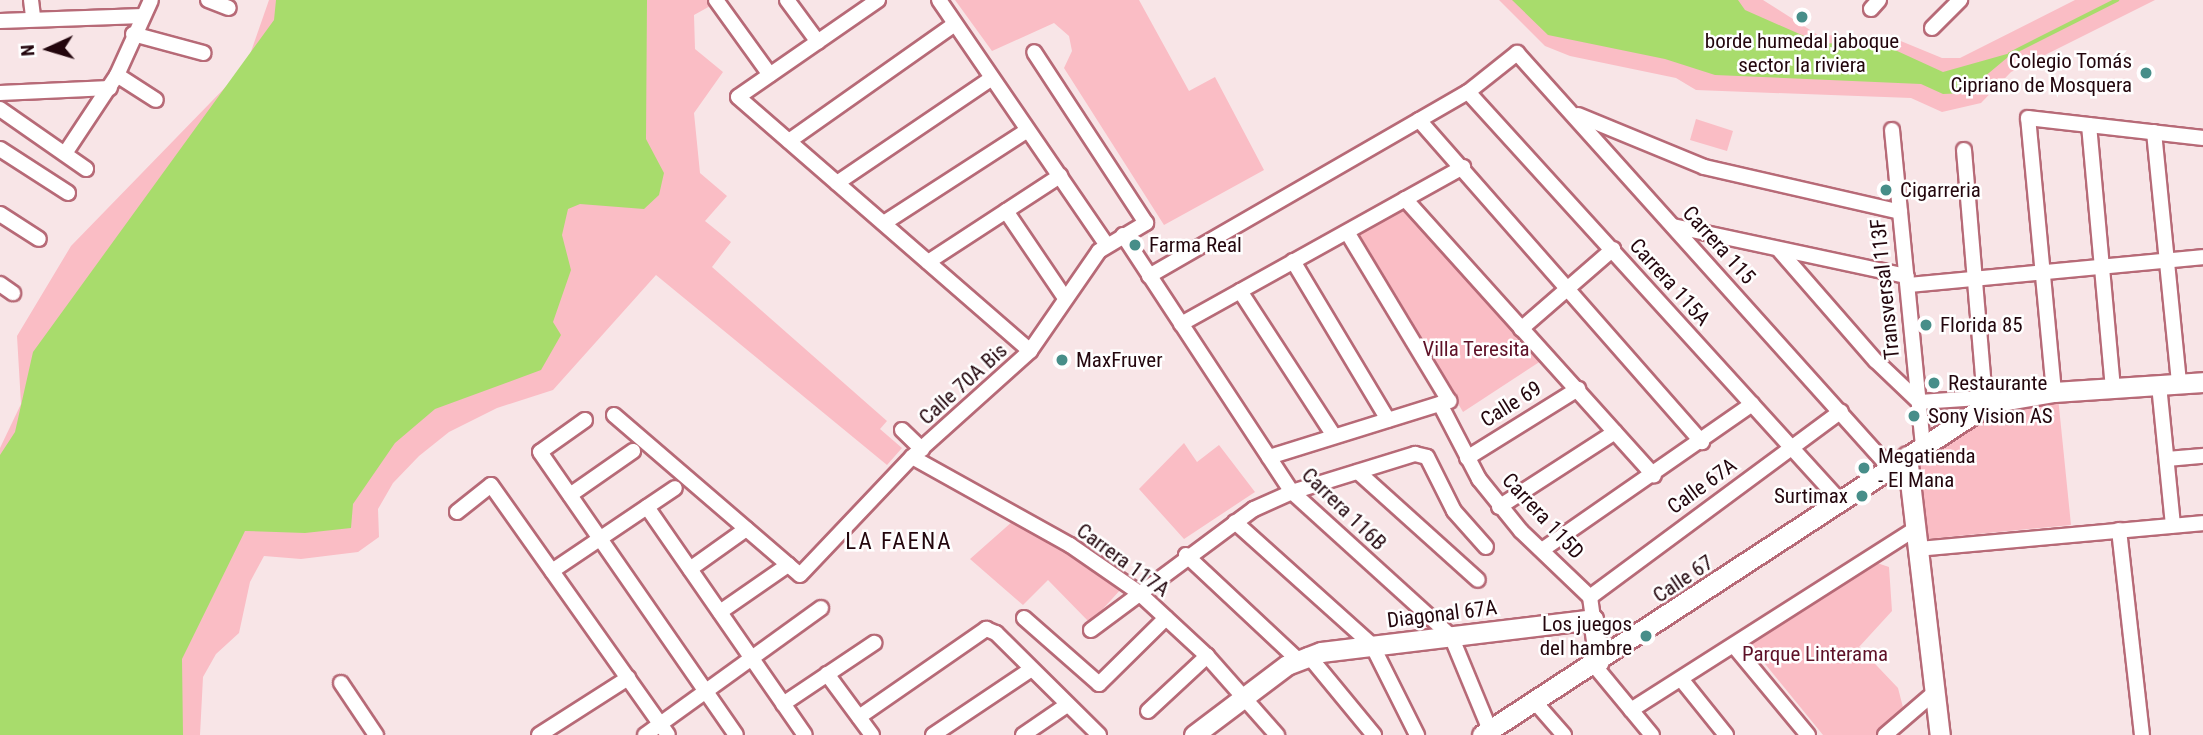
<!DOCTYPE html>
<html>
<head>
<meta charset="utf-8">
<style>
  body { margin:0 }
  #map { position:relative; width:2203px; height:735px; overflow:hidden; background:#f8e5e7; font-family:"Roboto Condensed",sans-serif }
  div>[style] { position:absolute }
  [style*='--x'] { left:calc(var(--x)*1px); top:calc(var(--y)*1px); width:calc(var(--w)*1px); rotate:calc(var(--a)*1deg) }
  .green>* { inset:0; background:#fabdc5 }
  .water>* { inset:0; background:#a8dc6c }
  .stream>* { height:3.5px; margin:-1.75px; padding:0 1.75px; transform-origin:1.75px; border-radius:1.75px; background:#a8dc6c }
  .roads { filter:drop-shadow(2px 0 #b76a77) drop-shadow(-2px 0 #b76a77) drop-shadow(0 2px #b76a77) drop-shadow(0 -2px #b76a77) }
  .street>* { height:14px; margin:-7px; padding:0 7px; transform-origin:7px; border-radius:7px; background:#fff }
  .secondary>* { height:19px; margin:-9.5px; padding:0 9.5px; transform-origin:9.5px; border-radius:9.5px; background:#fff }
  .dots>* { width:19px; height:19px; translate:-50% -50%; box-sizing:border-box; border:4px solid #fff; border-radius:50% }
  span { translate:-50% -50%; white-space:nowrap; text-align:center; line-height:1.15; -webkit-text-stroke:5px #fff; paint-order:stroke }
  .poi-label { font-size:21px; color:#23060d }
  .right { translate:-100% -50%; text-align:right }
  .left { translate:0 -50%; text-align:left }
  .street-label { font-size:21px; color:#23060d }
  .park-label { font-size:21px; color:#5e1127 }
  .neighbourhood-label { font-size:23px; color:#23060d; letter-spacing:2px }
  .north { position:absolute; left:14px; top:14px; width:70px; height:70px; -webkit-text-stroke:5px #fff; paint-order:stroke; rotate:266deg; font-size:19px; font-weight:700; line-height:28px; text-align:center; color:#23060d }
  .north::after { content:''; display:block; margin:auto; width:24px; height:32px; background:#23060d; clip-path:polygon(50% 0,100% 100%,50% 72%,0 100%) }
</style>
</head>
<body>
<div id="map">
  <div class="green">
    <div style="clip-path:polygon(269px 0,709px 0,712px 5px,694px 15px,695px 49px,723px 72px,694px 113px,700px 173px,727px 196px,705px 221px,731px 242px,712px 267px,887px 421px,880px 429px,902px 448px,887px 465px,656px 275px,553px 390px,497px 408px,449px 432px,419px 456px,393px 483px,378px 509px,379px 537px,358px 552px,301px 559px,264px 556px,250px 582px,239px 633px,216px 654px,203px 677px,200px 735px,0 735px,0 448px,21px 404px,17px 336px,71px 246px,246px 66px)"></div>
    <div style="clip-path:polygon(955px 0,1139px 0,1189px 91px,1215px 77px,1264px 170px,1164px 225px,1064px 68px,1072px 51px,1069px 36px,1054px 23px,992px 51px)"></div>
    <div style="clip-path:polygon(1499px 0,1763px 0,1818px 35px,1891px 37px,1942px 58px,1960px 58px,2075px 0,2155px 0,2011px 72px,1981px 103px,1942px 112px,1911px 98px,1696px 90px,1676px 78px,1570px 56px,1545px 46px)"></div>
    <div style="clip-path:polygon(1696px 119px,1733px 131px,1727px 151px,1690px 140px)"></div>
    <div style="clip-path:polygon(1407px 206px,1544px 359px,1463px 412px,1359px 234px)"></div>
    <div style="clip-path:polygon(2058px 397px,2071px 525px,1926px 539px,1916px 455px,1989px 410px)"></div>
    <div style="clip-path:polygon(1184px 443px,1197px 462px,1219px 445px,1255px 492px,1184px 539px,1139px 489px)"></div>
    <div style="clip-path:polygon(1013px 521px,1072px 556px,1122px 588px,1090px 623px,1048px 580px,1023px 605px,970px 559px)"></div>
    <div style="clip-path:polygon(1874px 562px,1889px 567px,1892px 611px,1859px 647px,1898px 688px,1905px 715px,1877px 735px,1823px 735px,1748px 643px)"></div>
  </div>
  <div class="water">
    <div style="clip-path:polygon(276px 0,647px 0,646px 139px,664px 173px,659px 195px,644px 209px,580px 204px,568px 209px,562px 235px,571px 270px,553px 322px,561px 335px,541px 370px,435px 409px,395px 443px,353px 504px,351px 528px,305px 533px,245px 531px,182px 659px,183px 735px,0 735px,0 455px,15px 432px,33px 352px,274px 20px)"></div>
    <div style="clip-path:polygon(1512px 0,1738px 0,1745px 10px,1820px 43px,1884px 45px,1943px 72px,2014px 52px,1965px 93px,1943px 94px,1921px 84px,1715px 75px,1665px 59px,1548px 35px)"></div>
  </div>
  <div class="stream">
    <div style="--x:2010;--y:54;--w:120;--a:-26.8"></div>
  </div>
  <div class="roads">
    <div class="street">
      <div style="--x:31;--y:0;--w:17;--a:83"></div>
      <div style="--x:208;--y:0;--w:22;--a:21"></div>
      <div style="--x:716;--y:0;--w:92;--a:54.2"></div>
      <div style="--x:787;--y:0;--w:52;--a:53.6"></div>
      <div style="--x:878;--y:0;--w:170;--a:145.3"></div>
      <div style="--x:738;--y:97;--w:387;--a:41"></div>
      <div style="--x:939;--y:0;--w:296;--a:55.6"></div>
      <div style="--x:1871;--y:9;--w:12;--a:-48"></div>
      <div style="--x:0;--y:21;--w:143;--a:-2"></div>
      <div style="--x:1932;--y:28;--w:40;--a:-45"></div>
      <div style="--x:133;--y:34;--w:73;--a:15"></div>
      <div style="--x:117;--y:75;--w:46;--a:32.7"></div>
      <div style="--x:1468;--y:92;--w:553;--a:47.71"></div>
      <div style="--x:0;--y:93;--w:110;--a:-2.6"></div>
      <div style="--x:0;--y:109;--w:105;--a:34.9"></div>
      <div style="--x:1578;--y:115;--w:136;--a:22.4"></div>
      <div style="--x:1704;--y:167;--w:201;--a:12.9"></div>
      <div style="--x:1419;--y:120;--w:429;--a:48.7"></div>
      <div style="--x:2089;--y:125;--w:264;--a:84.8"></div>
      <div style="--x:1892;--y:130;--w:316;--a:84.4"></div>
      <div style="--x:2154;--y:132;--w:253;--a:84.3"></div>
      <div style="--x:789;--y:141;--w:203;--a:-35.2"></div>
      <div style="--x:0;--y:149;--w:81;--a:32.9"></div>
      <div style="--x:1964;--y:150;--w:249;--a:85.2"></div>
      <div style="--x:66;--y:152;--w:92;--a:-56.5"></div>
      <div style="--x:117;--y:75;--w:82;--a:-65.6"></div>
      <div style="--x:837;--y:183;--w:187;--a:-34.1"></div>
      <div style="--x:1405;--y:199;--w:372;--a:48"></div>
      <div style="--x:1006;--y:211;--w:105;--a:55.9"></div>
      <div style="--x:0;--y:214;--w:46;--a:32.7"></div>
      <div style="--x:884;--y:223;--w:171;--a:-32.9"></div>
      <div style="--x:1673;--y:226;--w:239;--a:12.1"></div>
      <div style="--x:1123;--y:235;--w:308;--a:56.7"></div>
      <div style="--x:1292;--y:492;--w:215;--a:42.2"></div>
      <div style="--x:1451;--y:636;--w:107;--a:67.5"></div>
      <div style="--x:1779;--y:250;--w:147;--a:48.9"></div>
      <div style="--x:1876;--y:361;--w:59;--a:43.6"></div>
      <div style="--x:1293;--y:261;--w:185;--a:59.1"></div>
      <div style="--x:928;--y:262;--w:158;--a:-33.1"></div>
      <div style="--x:1149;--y:276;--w:368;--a:-30"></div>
      <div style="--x:1468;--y:92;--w:63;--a:-38.5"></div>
      <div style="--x:1517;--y:53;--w:557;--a:48.06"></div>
      <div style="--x:0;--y:284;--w:16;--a:35"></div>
      <div style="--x:1908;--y:285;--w:296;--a:-5.4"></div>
      <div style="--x:1240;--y:291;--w:173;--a:57"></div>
      <div style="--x:1181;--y:324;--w:323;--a:-29.1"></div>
      <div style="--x:1521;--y:329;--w:122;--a:-41"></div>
      <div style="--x:2159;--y:385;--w:141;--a:84.3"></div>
      <div style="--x:2054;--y:392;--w:275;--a:-95.4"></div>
      <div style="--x:2028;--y:118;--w:176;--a:6.5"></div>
      <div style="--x:1919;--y:402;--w:76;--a:-3.8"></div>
      <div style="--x:1440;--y:404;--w:85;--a:62.5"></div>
      <div style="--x:1479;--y:479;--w:67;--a:51.1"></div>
      <div style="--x:1521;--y:531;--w:95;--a:43.7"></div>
      <div style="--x:1590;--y:597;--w:22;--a:82"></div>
      <div style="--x:614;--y:415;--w:245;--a:40.7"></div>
      <div style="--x:800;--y:575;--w:163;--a:-46.5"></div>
      <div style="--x:912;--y:457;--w:159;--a:-41.9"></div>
      <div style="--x:1030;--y:351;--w:121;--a:-55.4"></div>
      <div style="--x:1099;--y:251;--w:55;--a:-30.8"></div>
      <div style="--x:1146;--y:223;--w:204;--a:-123.2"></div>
      <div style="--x:585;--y:420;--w:55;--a:144.6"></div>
      <div style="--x:540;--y:452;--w:344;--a:55.3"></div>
      <div style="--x:902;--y:430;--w:28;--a:44"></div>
      <div style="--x:912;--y:457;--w:181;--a:29.1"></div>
      <div style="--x:1070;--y:545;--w:83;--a:34.7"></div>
      <div style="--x:1138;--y:592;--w:94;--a:42.8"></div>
      <div style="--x:1207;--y:656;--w:106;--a:48.5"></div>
      <div style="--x:1269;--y:457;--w:189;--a:-17.3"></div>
      <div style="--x:1449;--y:401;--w:197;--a:-121.1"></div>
      <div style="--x:1467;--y:458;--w:131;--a:-31.9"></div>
      <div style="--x:2167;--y:459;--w:36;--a:-5"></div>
      <div style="--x:1358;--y:472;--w:161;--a:42"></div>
      <div style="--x:570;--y:495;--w:77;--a:-34.9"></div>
      <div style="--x:647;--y:507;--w:277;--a:55.3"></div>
      <div style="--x:1499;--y:507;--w:138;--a:-32.9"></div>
      <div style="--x:457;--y:512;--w:43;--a:-38.5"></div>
      <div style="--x:491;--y:485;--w:306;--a:54.7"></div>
      <div style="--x:1235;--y:522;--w:184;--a:41.9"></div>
      <div style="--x:1372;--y:645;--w:101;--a:63.4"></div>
      <div style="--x:2119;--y:530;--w:206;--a:83.6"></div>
      <div style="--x:1918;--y:549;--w:286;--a:-5.2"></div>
      <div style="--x:1542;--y:550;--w:256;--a:-34.8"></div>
      <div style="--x:1186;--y:555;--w:152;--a:43.1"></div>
      <div style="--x:690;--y:569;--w:69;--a:-35.5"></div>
      <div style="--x:552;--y:571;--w:148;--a:-34"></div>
      <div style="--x:1590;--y:597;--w:312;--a:-36.5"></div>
      <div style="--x:720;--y:612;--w:83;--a:-34.7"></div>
      <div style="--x:1024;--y:618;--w:100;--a:41.3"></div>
      <div style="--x:1099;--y:684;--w:94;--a:-44.6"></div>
      <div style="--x:1091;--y:630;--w:203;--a:-36.6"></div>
      <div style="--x:1254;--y:509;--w:42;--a:-24.1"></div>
      <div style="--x:1292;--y:492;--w:129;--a:-17.2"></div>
      <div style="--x:1415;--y:454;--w:12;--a:14"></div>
      <div style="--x:1427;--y:457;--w:60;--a:63.4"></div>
      <div style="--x:1454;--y:511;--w:48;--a:48.4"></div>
      <div style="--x:1734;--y:646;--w:116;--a:50.3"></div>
      <div style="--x:1308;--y:655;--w:104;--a:50.5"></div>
      <div style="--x:1594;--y:665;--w:91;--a:50.4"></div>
      <div style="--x:827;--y:674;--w:76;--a:53.6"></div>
      <div style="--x:1681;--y:679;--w:72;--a:51.2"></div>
      <div style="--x:341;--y:683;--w:63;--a:56.1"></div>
      <div style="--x:1535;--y:702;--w:44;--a:48.7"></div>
      <div style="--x:783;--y:704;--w:110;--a:-33.8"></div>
      <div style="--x:1631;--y:710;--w:337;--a:-32.5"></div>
      <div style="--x:1148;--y:711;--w:81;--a:-43"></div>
      <div style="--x:859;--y:717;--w:155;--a:-34.7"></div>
      <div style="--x:986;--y:629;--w:11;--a:22"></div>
      <div style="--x:996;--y:633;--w:145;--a:44.7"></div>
      <div style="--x:539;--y:735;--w:106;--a:-32.6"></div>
      <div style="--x:645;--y:735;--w:217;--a:-35.8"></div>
      <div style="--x:933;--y:735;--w:117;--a:-33.8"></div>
      <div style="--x:1023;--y:735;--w:53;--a:-34.3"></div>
      <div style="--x:1885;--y:735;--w:66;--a:-40.7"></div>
    </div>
    <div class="secondary">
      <div style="--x:1907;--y:456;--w:281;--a:83.3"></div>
      <div style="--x:1194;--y:735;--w:116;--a:-37"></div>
      <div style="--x:1287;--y:665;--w:36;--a:-21"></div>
      <div style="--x:1321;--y:652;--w:274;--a:-6.9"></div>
      <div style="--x:1593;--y:619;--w:43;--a:82.1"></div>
      <div style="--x:1482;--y:735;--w:607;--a:-33.17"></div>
      <div style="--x:1990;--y:403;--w:65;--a:-9.8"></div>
      <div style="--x:2054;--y:392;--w:149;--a:-3.8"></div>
    </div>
  </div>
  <div class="dots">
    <div style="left:1802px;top:17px;background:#478e89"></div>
    <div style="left:2146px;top:73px;background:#478e89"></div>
    <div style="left:1886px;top:190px;background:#478e89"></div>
    <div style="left:1135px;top:245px;background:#478e89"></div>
    <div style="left:1926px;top:325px;background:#478e89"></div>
    <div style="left:1062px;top:360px;background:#478e89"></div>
    <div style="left:1934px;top:383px;background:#478e89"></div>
    <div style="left:1914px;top:416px;background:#478e89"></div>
    <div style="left:1864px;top:468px;background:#478e89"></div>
    <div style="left:1862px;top:496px;background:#478e89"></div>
    <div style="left:1646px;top:636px;background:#478e89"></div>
  </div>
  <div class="poi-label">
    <span style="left:1802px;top:53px">borde humedal jaboque<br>sector la riviera</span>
    <span class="right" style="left:2132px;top:73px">Colegio Tomás<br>Cipriano de Mosquera</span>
    <span class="left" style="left:1900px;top:190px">Cigarreria</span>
    <span class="left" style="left:1149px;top:245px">Farma Real</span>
    <span class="left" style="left:1940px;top:325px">Florida 85</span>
    <span class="left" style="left:1076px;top:360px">MaxFruver</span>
    <span class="left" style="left:1948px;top:383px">Restaurante</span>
    <span class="left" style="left:1928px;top:416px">Sony Vision AS</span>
    <span class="left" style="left:1878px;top:468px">Megatienda<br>- El Mana</span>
    <span class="right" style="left:1848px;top:496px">Surtimax</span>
    <span class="right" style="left:1632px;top:636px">Los juegos<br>del hambre</span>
  </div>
  <div class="street-label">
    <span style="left:1719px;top:245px;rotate:48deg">Carrera 115</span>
    <span style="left:1670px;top:282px;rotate:48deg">Carrera 115A</span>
    <span style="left:1885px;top:289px;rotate:-96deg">Transversal 113F</span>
    <span style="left:963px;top:384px;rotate:-42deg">Calle 70A Bis</span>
    <span style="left:1511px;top:404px;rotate:-32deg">Calle 69</span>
    <span style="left:1702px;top:486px;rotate:-36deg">Calle 67A</span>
    <span style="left:1344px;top:509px;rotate:44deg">Carrera 116B</span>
    <span style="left:1543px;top:516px;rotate:47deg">Carrera 115D</span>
    <span style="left:1123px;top:560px;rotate:36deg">Carrera 117A</span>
    <span style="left:1683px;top:579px;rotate:-34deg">Calle 67</span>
    <span style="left:1442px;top:614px;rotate:-7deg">Diagonal 67A</span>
  </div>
  <div class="park-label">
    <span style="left:1476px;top:349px">Villa Teresita</span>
    <span style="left:1815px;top:654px">Parque Linterama</span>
  </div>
  <div class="neighbourhood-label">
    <span style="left:899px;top:542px">LA FAENA</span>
  </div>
  <div class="north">N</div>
</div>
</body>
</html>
